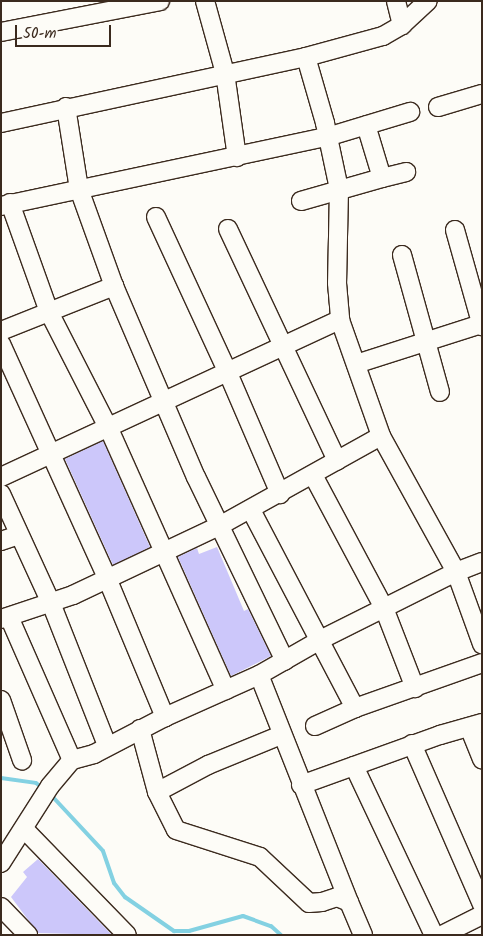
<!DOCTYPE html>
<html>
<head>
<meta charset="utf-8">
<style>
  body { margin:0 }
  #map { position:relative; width:483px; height:936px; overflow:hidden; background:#fdfcf7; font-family:Kalam,sans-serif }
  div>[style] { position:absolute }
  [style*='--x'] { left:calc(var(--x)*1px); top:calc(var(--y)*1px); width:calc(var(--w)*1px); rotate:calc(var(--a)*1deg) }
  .stream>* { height:4px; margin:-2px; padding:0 2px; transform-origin:2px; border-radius:2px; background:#83d1e2 }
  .building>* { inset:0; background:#ccc7fa }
  .roads { filter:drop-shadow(1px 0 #3b2a1e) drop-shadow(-1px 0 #3b2a1e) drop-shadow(0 1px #3b2a1e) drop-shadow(0 -1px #3b2a1e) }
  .minor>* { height:18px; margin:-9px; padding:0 9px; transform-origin:9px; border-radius:9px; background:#fdfcf7 }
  span { translate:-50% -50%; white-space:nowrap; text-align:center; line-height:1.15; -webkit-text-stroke:4.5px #fdfcf7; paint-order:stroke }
  .frame { position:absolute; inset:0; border:2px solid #3b2a1e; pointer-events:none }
  .scale { position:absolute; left:15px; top:25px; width:96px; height:22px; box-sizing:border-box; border:2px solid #3b2a1e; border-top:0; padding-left:6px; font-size:15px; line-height:18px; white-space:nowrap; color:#3b2a1e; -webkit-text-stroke:4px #fdfcf7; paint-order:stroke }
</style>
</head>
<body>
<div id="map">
  <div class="stream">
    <div style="--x:1;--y:778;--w:35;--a:8"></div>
    <div style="--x:36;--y:783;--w:10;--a:37"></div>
    <div style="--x:51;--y:795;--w:76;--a:47.1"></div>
    <div style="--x:103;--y:851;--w:34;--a:71"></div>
    <div style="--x:114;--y:883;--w:18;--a:52"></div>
    <div style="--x:125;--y:897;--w:60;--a:34.8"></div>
    <div style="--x:174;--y:931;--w:15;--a:0"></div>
    <div style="--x:189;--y:931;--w:56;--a:-15.5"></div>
    <div style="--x:243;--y:916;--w:30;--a:20"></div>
    <div style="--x:271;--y:926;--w:13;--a:42"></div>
  </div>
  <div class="building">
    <div style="clip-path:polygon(103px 441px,150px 547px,113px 565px,65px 459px)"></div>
    <div style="clip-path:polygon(217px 547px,244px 611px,248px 609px,271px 656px,231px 676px,178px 557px,197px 548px,199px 554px)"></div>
    <div style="clip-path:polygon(38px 859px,112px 935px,38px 933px,11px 897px,27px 877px,23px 872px)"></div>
  </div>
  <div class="roads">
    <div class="minor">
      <div style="--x:205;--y:1;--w:75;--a:74.5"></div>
      <div style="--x:225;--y:73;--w:85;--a:81.9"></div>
      <div style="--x:396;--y:1;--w:25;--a:76"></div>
      <div style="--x:1;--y:32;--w:162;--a:-11"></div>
      <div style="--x:306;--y:57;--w:69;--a:73.9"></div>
      <div style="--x:325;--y:123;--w:67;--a:78"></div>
      <div style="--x:339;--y:189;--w:94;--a:91.2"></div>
      <div style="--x:337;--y:283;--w:37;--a:85"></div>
      <div style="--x:340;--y:320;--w:123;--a:70.5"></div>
      <div style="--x:381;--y:436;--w:155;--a:61.1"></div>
      <div style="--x:456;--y:572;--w:77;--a:70.1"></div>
      <div style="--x:66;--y:107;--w:83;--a:81"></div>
      <div style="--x:79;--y:189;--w:103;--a:70.2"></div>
      <div style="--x:438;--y:107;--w:46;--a:-16.5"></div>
      <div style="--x:1;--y:123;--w:312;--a:-12.2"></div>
      <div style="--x:306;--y:57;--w:80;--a:-15.3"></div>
      <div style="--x:383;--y:36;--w:22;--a:-30"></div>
      <div style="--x:402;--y:25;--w:35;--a:-43"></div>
      <div style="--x:382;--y:178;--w:25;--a:-14"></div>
      <div style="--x:301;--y:201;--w:84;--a:-15.9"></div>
      <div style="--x:382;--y:178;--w:55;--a:-106.8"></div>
      <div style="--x:10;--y:203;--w:116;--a:70.3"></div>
      <div style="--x:49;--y:312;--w:131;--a:62.9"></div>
      <div style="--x:109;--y:429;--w:286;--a:65.9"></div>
      <div style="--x:1;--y:206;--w:333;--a:-12"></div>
      <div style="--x:327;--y:137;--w:87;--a:-16.8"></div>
      <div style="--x:156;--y:217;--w:172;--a:65.2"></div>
      <div style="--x:228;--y:373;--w:132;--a:66.7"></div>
      <div style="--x:228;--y:229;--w:256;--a:64.8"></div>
      <div style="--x:455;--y:230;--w:100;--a:74.3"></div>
      <div style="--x:402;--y:255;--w:142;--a:74.5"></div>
      <div style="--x:1;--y:331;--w:122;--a:-21.7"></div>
      <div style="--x:114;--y:286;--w:208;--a:66.8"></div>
      <div style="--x:196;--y:477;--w:204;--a:64.2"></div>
      <div style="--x:1;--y:344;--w:257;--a:65.6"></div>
      <div style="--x:107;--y:578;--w:151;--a:67.4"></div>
      <div style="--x:356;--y:364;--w:131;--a:-17.7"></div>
      <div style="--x:313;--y:475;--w:151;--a:61.9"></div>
      <div style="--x:384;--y:608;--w:86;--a:68.8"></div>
      <div style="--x:1;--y:477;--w:374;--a:-24.9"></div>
      <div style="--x:1;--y:494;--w:120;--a:65.4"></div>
      <div style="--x:51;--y:603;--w:153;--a:68.5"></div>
      <div style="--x:251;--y:510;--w:224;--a:62.3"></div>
      <div style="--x:355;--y:708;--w:135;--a:-19.5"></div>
      <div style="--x:1;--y:541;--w:18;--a:-19"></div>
      <div style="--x:1;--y:619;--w:76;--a:-18.4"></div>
      <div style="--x:73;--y:595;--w:164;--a:-25.3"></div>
      <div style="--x:221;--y:525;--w:183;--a:-29.1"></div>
      <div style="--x:10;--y:619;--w:154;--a:66.3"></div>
      <div style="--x:1;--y:700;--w:64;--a:70.7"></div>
      <div style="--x:315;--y:726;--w:44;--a:-24.2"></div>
      <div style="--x:469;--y:727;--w:35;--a:68"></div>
      <div style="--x:140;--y:729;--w:65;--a:74.9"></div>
      <div style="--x:157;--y:792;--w:42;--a:63.4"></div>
      <div style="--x:176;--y:830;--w:88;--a:17.8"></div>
      <div style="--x:260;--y:857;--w:67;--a:43.2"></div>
      <div style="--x:309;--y:903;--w:13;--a:-4"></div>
      <div style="--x:322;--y:902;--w:16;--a:-18"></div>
      <div style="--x:337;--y:897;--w:13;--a:23"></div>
      <div style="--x:349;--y:902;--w:244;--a:-111.6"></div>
      <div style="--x:412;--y:744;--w:175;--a:66.4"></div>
      <div style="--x:354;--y:766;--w:187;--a:64.7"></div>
      <div style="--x:301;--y:785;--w:148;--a:-19.8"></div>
      <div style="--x:440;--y:735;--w:44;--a:-15.9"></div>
      <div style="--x:157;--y:792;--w:58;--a:-27.9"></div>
      <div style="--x:208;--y:765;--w:79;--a:-22.3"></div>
      <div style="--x:25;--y:830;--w:146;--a:45.8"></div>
      <div style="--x:1;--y:863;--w:91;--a:-57.5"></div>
      <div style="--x:50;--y:786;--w:34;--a:-50"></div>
      <div style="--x:72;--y:760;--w:23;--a:-15"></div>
      <div style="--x:94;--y:754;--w:80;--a:-27.5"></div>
      <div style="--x:165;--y:717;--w:103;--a:-24.1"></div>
      <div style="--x:259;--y:675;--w:70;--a:-29.8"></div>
      <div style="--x:320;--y:640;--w:152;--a:-26.6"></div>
      <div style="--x:456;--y:572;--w:28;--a:-21"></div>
      <div style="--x:349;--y:902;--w:36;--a:67"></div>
      <div style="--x:1;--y:907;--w:39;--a:46"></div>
      <div style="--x:442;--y:935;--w:45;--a:-26.6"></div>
    </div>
  </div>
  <div class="frame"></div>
  <div class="scale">50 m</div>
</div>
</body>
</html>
